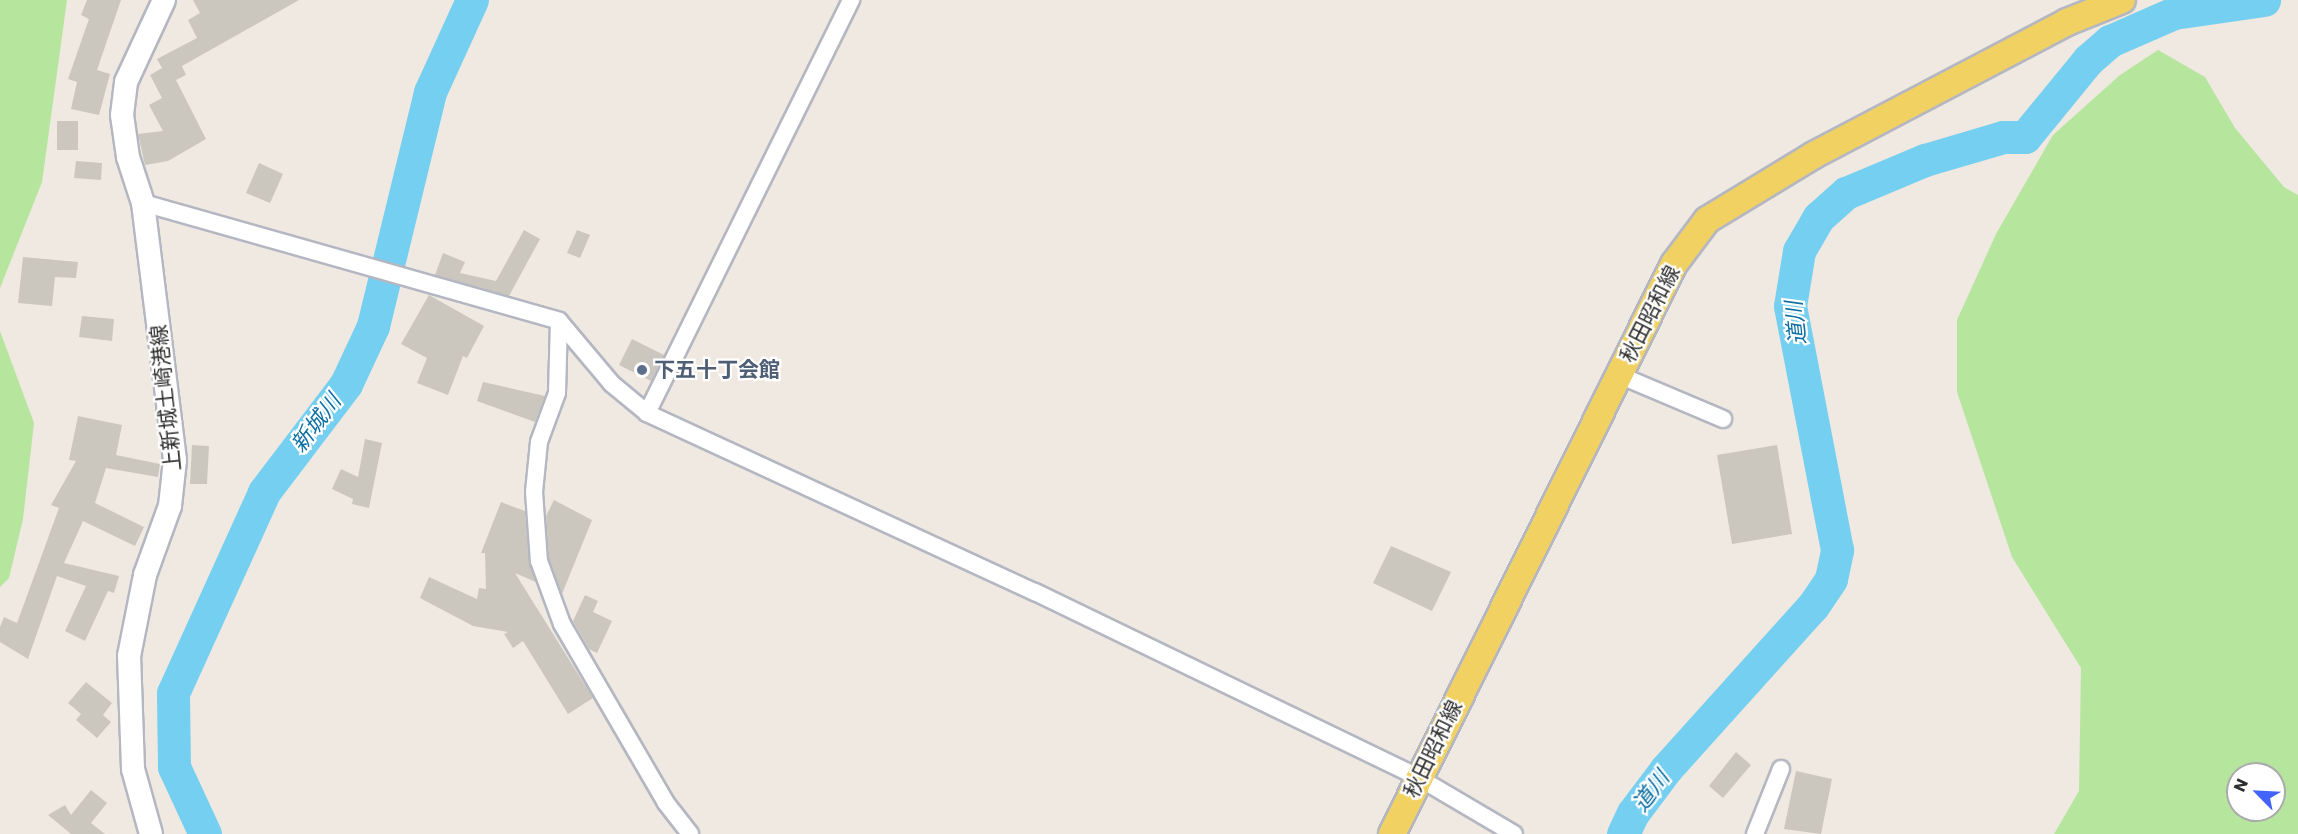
<!DOCTYPE html>
<html>
<head>
<meta charset="utf-8">
<style>
  body { margin:0 }
  #map { position:relative; width:2298px; height:834px; overflow:hidden; background:#efe9e1; font-family:Poppins,"Noto Sans JP",sans-serif }
  div>[style] { position:absolute }
  [style*='--x'] { left:calc(var(--x)*1px); top:calc(var(--y)*1px); width:calc(var(--w)*1px); rotate:calc(var(--a)*1deg) }
  .green>* { inset:0; background:#b6e59e }
  .river>* { height:33px; margin:-16.5px; padding:0 16.5px; transform-origin:16.5px; border-radius:16.5px; background:#75cff0 }
  .building>* { inset:0; background:#cbc7bf }
  .roads { filter:drop-shadow(2px 0 #b4b7c1) drop-shadow(-2px 0 #b4b7c1) drop-shadow(0 2px #b4b7c1) drop-shadow(0 -2px #b4b7c1) }
  .minor>* { height:16px; margin:-8px; padding:0 8px; transform-origin:8px; border-radius:8px; background:#fff }
  .secondary>* { height:22px; margin:-11px; padding:0 11px; transform-origin:11px; border-radius:11px; background:#fff }
  .primary>* { height:26px; margin:-13px; padding:0 13px; transform-origin:13px; border-radius:13px; background:#f2d163 }
  .dots>* { width:16px; height:16px; translate:-50% -50%; box-sizing:border-box; border:3px solid #fff; border-radius:50% }
  span { translate:-50% -50%; white-space:nowrap; text-align:center; line-height:1.15; -webkit-text-stroke:4.5px #fff; paint-order:stroke }
  .street-label { font-size:21px; color:#2e2e2e }
  .service-label { font-size:21px; color:#4e5e75; font-weight:700 }
  .left { translate:0 -50%; text-align:left }
  .water-label { font-size:22px; color:#0d6fa3; font-style:italic }
  .north { position:absolute; left:2226px; top:762px; width:60px; height:60px; box-sizing:border-box; background:#fff; border:2px solid #ababab; border-radius:50%; rotate:294deg; font-size:16px; font-weight:700; line-height:24px; text-align:center; color:#2e2e2e }
  .north::after { content:''; display:block; margin:auto; width:21px; height:27px; background:#4264fb; clip-path:polygon(50% 0,100% 100%,50% 72%,0 100%) }
</style>
</head>
<body>
<div id="map">
  <div class="green">
    <div style="clip-path:polygon(0 0,67px 0,42px 182px,0 288px)"></div>
    <div style="clip-path:polygon(evenodd,2158px 50px,2205px 77px,2235px 128px,2284px 187px,2298px 195px,2298px 834px,2054px 834px,2079px 791px,2081px 668px,2012px 557px,1957px 392px,1957px 320px,1996px 234px,2053px 135px,2120px 75px,2158px 50px,2238px 774px,2274px 774px,2274px 810px,2238px 810px,2238px 774px)"></div>
    <div style="clip-path:polygon(0 331px,34px 423px,23px 519px,9px 578px,0 587px)"></div>
  </div>
  <div class="river">
    <div style="--x:205;--y:834;--w:74;--a:-114.8"></div>
    <div style="--x:174;--y:767;--w:74;--a:-90.8"></div>
    <div style="--x:173;--y:693;--w:221;--a:-65.6"></div>
    <div style="--x:264;--y:492;--w:136;--a:-52.8"></div>
    <div style="--x:346;--y:384;--w:64;--a:-65"></div>
    <div style="--x:373;--y:326;--w:241;--a:-76.3"></div>
    <div style="--x:430;--y:92;--w:101;--a:-65.5"></div>
    <div style="--x:1623;--y:834;--w:23;--a:-65"></div>
    <div style="--x:1633;--y:813;--w:55;--a:-53.1"></div>
    <div style="--x:1666;--y:769;--w:219;--a:-48"></div>
    <div style="--x:1813;--y:606;--w:32;--a:-56"></div>
    <div style="--x:1831;--y:579;--w:30;--a:-78"></div>
    <div style="--x:1837;--y:550;--w:248;--a:-100.9"></div>
    <div style="--x:1790;--y:306;--w:56;--a:-80.7"></div>
    <div style="--x:1799;--y:251;--w:39;--a:-60"></div>
    <div style="--x:1819;--y:217;--w:36;--a:-42"></div>
    <div style="--x:1846;--y:193;--w:86;--a:-22.7"></div>
    <div style="--x:1925;--y:160;--w:81;--a:-16.4"></div>
    <div style="--x:2003;--y:137;--w:22;--a:0"></div>
    <div style="--x:2025;--y:137;--w:99;--a:-50.7"></div>
    <div style="--x:2088;--y:60;--w:29;--a:-41"></div>
    <div style="--x:2110;--y:41;--w:70;--a:-23.6"></div>
    <div style="--x:2174;--y:13;--w:91;--a:-8.2"></div>
  </div>
  <div class="building">
    <div style="clip-path:polygon(87px 0,121px 0,97px 70px,110px 74px,99px 115px,71px 109px,77px 82px,68px 79px,89px 19px,81px 15px)"></div>
    <div style="clip-path:polygon(193px 0,299px 0,182px 66px,186px 75px,176px 80px,206px 139px,168px 161px,145px 165px,138px 134px,163px 131px,149px 105px,162px 98px,150px 75px,162px 68px,157px 59px,197px 38px,188px 20px,200px 13px)"></div>
    <div style="clip-path:polygon(57px 121px,78px 121px,78px 150px,57px 150px)"></div>
    <div style="clip-path:polygon(76px 161px,102px 163px,101px 180px,74px 178px)"></div>
    <div style="clip-path:polygon(259px 163px,283px 174px,270px 203px,246px 193px)"></div>
    <div style="clip-path:polygon(524px 230px,540px 239px,509px 296px,435px 275px,443px 253px,465px 262px,460px 273px,496px 281px)"></div>
    <div style="clip-path:polygon(577px 230px,590px 235px,580px 258px,567px 253px)"></div>
    <div style="clip-path:polygon(23px 257px,78px 262px,76px 278px,55px 277px,52px 306px,18px 303px)"></div>
    <div style="clip-path:polygon(429px 295px,484px 326px,467px 358px,463px 356px,448px 395px,417px 383px,427px 358px,401px 344px)"></div>
    <div style="clip-path:polygon(82px 316px,114px 319px,112px 341px,79px 337px)"></div>
    <div style="clip-path:polygon(632px 339px,664px 355px,651px 381px,619px 365px)"></div>
    <div style="clip-path:polygon(483px 382px,545px 396px,535px 422px,477px 401px)"></div>
    <div style="clip-path:polygon(78px 416px,122px 425px,116px 455px,160px 464px,158px 477px,106px 468px,95px 503px,144px 527px,135px 546px,83px 521px,64px 563px,119px 576px,114px 593px,108px 591px,85px 641px,65px 631px,86px 586px,57px 576px,28px 659px,0 642px,0 627px,4px 617px,17px 623px,59px 508px,51px 505px,76px 461px,69px 460px)"></div>
    <div style="clip-path:polygon(365px 439px,382px 443px,369px 508px,352px 504px,353px 499px,332px 489px,341px 469px,358px 477px)"></div>
    <div style="clip-path:polygon(192px 445px,209px 446px,207px 484px,190px 484px)"></div>
    <div style="clip-path:polygon(1777px 445px,1792px 534px,1732px 544px,1717px 455px)"></div>
    <div style="clip-path:polygon(554px 500px,592px 520px,562px 594px,549px 559px,546px 516px)"></div>
    <div style="clip-path:polygon(501px 502px,525px 511px,529px 562px,536px 582px,515px 573px,593px 698px,568px 714px,523px 641px,513px 648px,504px 634px,508px 632px,473px 626px,420px 598px,429px 577px,477px 599px,479px 588px,486px 589px,485px 553px,481px 553px)"></div>
    <div style="clip-path:polygon(1391px 546px,1451px 572px,1432px 611px,1373px 583px)"></div>
    <div style="clip-path:polygon(585px 595px,598px 601px,593px 612px,612px 621px,597px 653px,589px 649px,573px 621px)"></div>
    <div style="clip-path:polygon(86px 682px,112px 703px,103px 715px,111px 722px,97px 738px,76px 720px,81px 714px,68px 703px)"></div>
    <div style="clip-path:polygon(1736px 752px,1751px 765px,1723px 798px,1709px 786px)"></div>
    <div style="clip-path:polygon(1796px 771px,1832px 779px,1821px 834px,1784px 829px)"></div>
    <div style="clip-path:polygon(91px 790px,107px 803px,91px 823px,105px 834px,71px 834px,48px 815px,65px 805px,71px 815px)"></div>
  </div>
  <div class="roads">
    <div class="minor">
      <div style="--x:143;--y:203;--w:432;--a:15.8"></div>
      <div style="--x:559;--y:321;--w:82;--a:49.9"></div>
      <div style="--x:612;--y:384;--w:45;--a:39.6"></div>
      <div style="--x:647;--y:413;--w:427;--a:24.8"></div>
      <div style="--x:1035;--y:592;--w:427;--a:25.8"></div>
      <div style="--x:1419;--y:778;--w:110;--a:30.5"></div>
      <div style="--x:559;--y:321;--w:72;--a:91.6"></div>
      <div style="--x:557;--y:393;--w:52;--a:110.2"></div>
      <div style="--x:539;--y:442;--w:50;--a:95.7"></div>
      <div style="--x:534;--y:492;--w:69;--a:85.9"></div>
      <div style="--x:539;--y:561;--w:67;--a:69.9"></div>
      <div style="--x:562;--y:624;--w:207;--a:59.8"></div>
      <div style="--x:666;--y:803;--w:39;--a:52"></div>
      <div style="--x:1619;--y:375;--w:113;--a:22.9"></div>
      <div style="--x:647;--y:413;--w:461;--a:-63.7"></div>
      <div style="--x:1755;--y:834;--w:70;--a:-68.2"></div>
    </div>
    <div class="secondary">
      <div style="--x:151;--y:834;--w:67;--a:-105.5"></div>
      <div style="--x:133;--y:769;--w:113;--a:-92"></div>
      <div style="--x:129;--y:656;--w:83;--a:-78.8"></div>
      <div style="--x:145;--y:575;--w:73;--a:-70.1"></div>
      <div style="--x:170;--y:506;--w:46;--a:-83.8"></div>
      <div style="--x:175;--y:460;--w:259;--a:-97.1"></div>
      <div style="--x:143;--y:203;--w:48;--a:-108.1"></div>
      <div style="--x:128;--y:157;--w:42;--a:-98.1"></div>
      <div style="--x:122;--y:115;--w:33;--a:-83"></div>
      <div style="--x:126;--y:82;--w:90;--a:-65.1"></div>
    </div>
    <div class="primary">
      <div style="--x:1392;--y:834;--w:636;--a:-63.68"></div>
      <div style="--x:1674;--y:264;--w:55;--a:-53.1"></div>
      <div style="--x:1707;--y:220;--w:125;--a:-31.3"></div>
      <div style="--x:1814;--y:155;--w:286;--a:-27.7"></div>
      <div style="--x:2067;--y:22;--w:59;--a:-21.8"></div>
    </div>
  </div>
  <div class="dots">
    <div style="left:642px;top:370px;background:#5c6f8a"></div>
  </div>
  <div class="street-label">
    <span style="left:1650px;top:314px;rotate:-63deg">秋田昭和線</span>
    <span style="left:166px;top:398px;rotate:-96deg">上新城土崎港線</span>
    <span style="left:1433px;top:749px;rotate:-64deg">秋田昭和線</span>
  </div>
  <div class="service-label">
    <span class="left" style="left:654px;top:370px">下五十丁会館</span>
  </div>
  <div class="water-label">
    <span style="left:1796px;top:323px;rotate:-96deg">道川</span>
    <span style="left:316px;top:423px;rotate:-53deg">新城川</span>
    <span style="left:1651px;top:791px;rotate:-53deg">道川</span>
  </div>
  <div class="north">N</div>
</div>
</body>
</html>
